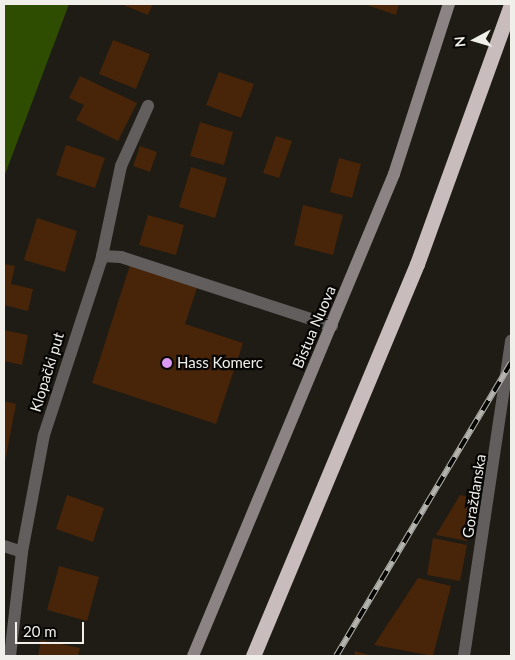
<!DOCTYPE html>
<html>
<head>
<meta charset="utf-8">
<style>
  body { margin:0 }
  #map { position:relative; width:515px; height:660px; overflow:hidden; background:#1e1c14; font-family:Lato,sans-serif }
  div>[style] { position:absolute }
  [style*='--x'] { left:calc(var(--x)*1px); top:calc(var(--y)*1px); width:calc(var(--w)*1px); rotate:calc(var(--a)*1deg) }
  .green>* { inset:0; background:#2f4d00 }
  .building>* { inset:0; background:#482409 }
  .street>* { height:12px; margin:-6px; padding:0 6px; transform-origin:6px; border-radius:6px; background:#635e5e }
  .secondary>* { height:12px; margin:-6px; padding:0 6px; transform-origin:6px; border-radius:6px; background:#8c8484 }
  .highway>* { height:15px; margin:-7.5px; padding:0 7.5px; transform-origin:7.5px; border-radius:7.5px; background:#c8bcbd }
  .rail>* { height:5.5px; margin-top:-2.75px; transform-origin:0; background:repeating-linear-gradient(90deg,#070604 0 11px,#b4b3ad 0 22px); box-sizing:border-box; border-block:1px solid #b4b3ad }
  .dots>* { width:14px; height:14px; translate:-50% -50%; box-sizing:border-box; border:2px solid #070604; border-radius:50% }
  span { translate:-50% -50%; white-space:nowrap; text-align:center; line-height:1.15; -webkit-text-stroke:4.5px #070604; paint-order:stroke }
  .street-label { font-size:15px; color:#f0efea }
  .poi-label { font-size:15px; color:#f0efea }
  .left { translate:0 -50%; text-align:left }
  .frame { position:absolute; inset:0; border:5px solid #f0efea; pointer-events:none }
  .north { position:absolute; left:450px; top:15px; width:50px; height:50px; -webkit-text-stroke:4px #070604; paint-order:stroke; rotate:264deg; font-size:14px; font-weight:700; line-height:20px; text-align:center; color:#f0efea }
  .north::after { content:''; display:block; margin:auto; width:18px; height:22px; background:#f0efea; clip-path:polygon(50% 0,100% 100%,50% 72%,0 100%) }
  .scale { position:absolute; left:15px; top:622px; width:69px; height:22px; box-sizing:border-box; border:2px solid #f0efea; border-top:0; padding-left:6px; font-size:15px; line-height:18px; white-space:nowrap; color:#f0efea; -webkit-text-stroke:4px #070604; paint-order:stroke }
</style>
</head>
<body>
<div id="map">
  <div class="green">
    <div style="clip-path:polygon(4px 4px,69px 4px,4px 177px)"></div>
  </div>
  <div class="building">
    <div style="clip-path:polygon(121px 4px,153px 4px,148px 15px)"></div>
    <div style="clip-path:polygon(364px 4px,399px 4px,396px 15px)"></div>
    <div style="clip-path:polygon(113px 40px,150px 54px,136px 89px,99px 74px)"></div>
    <div style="clip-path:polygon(219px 72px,254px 84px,241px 118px,206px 105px)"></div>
    <div style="clip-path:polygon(80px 76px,137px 103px,118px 141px,76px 120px,84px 105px,69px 98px)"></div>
    <div style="clip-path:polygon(200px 122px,233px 132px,224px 165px,190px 156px)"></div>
    <div style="clip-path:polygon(276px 136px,292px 141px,279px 178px,263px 173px)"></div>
    <div style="clip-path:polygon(66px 145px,105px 158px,95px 188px,56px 175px)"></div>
    <div style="clip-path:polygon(140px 146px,157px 152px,150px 172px,133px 166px)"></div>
    <div style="clip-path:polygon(339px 158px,361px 164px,352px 198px,330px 192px)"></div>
    <div style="clip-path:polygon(191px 167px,227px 178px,215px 218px,179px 207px)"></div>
    <div style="clip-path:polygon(303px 205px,343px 215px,333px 255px,294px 245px)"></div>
    <div style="clip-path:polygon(148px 215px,184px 225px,176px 255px,139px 245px)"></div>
    <div style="clip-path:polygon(37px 218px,77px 231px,65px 272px,24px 260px)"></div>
    <div style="clip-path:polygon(4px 264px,15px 266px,11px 284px,33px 289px,28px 311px,4px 305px)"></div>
    <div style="clip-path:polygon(130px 265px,197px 288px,185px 324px,243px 343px,216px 424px,92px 383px)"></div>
    <div style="clip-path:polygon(4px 330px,28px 335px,22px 365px,4px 361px)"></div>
    <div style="clip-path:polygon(4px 401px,16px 404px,4px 467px)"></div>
    <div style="clip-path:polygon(67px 495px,104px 508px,93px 542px,56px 529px)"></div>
    <div style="clip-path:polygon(460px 495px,476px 498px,467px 541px,436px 535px)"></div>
    <div style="clip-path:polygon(433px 538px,467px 545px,460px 581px,427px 575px)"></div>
    <div style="clip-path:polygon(59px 566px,99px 577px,87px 621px,47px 610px)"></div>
    <div style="clip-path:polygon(418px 578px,451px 586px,433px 656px,374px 645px)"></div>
    <div style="clip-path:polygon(41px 640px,80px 648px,78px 656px,38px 656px)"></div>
    <div style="clip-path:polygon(355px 651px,373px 656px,354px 656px)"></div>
  </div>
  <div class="street">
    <div style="--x:102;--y:256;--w:19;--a:3"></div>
    <div style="--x:121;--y:257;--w:222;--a:18.1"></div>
    <div style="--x:4;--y:546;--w:19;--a:18"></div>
    <div style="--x:10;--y:656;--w:105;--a:-83.4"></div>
    <div style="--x:22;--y:552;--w:119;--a:-79.4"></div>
    <div style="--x:44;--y:435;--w:183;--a:-71.9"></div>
    <div style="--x:101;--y:261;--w:97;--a:-78.1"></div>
    <div style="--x:121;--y:166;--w:66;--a:-65.8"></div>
    <div style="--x:464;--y:656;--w:319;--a:-81.5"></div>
  </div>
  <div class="secondary">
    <div style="--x:193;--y:656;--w:522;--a:-67.36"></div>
    <div style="--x:394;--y:174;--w:179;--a:-72.1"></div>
  </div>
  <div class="highway">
    <div style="--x:253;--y:656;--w:425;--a:-67.3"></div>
    <div style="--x:417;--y:264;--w:276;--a:-70.1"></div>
  </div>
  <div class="rail">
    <div style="--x:336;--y:656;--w:341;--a:-59.2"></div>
  </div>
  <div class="dots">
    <div style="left:167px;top:363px;background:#dc99f4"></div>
  </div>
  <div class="street-label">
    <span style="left:314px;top:327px;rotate:-67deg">Bistua Nuova</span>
    <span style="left:47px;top:372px;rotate:-73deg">Klopački put</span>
    <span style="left:474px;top:496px;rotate:-81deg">Goraždanska</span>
  </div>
  <div class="poi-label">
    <span class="left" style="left:177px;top:363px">Hass Komerc</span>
  </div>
  <div class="frame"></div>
  <div class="north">N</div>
  <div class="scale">20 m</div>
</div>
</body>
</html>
